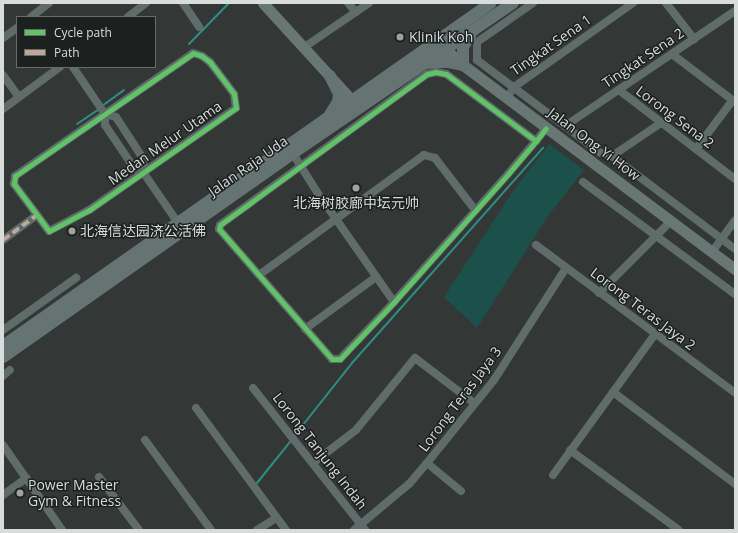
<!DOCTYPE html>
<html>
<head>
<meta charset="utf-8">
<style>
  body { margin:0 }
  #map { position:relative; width:738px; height:533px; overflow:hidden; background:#333837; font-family:"Open Sans","Noto Sans SC",sans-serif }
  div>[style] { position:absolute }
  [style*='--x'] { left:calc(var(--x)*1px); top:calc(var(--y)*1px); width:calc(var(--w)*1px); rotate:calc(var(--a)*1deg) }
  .green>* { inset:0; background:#1c504a }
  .stream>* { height:2px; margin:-1px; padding:0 1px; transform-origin:1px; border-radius:1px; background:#2e8e84 }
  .street>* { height:8px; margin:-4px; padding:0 4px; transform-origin:4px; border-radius:4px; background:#5f6c6a }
  .secondary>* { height:11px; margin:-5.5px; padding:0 5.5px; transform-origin:5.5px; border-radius:5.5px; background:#687774 }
  .primary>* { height:12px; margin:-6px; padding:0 6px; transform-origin:6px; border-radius:6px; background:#657472 }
  .quiet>* { height:4px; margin-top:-2px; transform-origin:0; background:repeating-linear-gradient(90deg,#c0a59a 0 8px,transparent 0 12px) }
  .cycleway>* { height:5px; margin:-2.5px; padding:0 2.5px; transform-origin:2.5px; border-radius:2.5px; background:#61c268 }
  .dots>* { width:11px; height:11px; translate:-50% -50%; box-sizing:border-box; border:2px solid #1c201f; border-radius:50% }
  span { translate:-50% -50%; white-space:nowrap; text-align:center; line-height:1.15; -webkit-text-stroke:3px #1c201f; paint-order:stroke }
  .poi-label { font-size:14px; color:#d8dddc }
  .left { translate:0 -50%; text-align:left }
  .street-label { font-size:14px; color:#d8dddc }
  .frame { position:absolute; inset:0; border:4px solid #d8dddc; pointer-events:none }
  .legend { position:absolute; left:16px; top:16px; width:140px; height:52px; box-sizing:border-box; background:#1c201f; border:1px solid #676c6b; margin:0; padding:5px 7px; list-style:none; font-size:12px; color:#d8dddc }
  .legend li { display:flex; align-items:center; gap:8px; height:20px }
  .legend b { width:20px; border:1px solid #676c6b }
</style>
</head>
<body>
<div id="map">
  <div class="green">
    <div style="clip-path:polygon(549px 144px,584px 170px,548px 216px,477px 328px,444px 297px,513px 191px)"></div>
  </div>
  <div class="stream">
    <div style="--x:189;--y:44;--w:57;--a:-45.7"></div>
    <div style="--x:102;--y:106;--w:27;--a:-36"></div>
    <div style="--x:77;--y:124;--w:27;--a:-34"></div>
    <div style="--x:295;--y:435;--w:92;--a:-51.6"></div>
    <div style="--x:352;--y:363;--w:288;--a:-48.4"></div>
    <div style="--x:257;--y:483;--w:53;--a:-51.2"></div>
  </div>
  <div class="street">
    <div style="--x:183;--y:3;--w:29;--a:56"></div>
    <div style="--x:348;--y:3;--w:12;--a:48"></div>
    <div style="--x:533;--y:3;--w:68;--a:145.1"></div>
    <div style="--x:477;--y:42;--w:18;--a:90"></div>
    <div style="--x:477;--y:60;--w:155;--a:36.9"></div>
    <div style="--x:601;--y:153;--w:11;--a:15"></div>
    <div style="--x:612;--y:156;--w:154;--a:37.1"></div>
    <div style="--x:666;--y:3;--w:46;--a:52.1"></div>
    <div style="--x:31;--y:17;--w:23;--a:-38"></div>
    <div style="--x:128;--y:17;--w:23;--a:-38"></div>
    <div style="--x:3;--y:38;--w:17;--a:-36"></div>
    <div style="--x:303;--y:48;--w:80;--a:-34.3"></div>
    <div style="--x:193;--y:53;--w:9;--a:18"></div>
    <div style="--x:202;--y:56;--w:10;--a:37"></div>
    <div style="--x:210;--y:62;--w:40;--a:53"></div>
    <div style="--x:234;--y:94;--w:14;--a:82"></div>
    <div style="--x:236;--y:108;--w:179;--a:145.2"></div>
    <div style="--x:89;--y:210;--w:45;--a:152.3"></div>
    <div style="--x:49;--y:231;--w:59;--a:-126.7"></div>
    <div style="--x:14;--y:184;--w:8;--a:-83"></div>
    <div style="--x:15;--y:176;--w:216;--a:-34.6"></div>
    <div style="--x:672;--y:54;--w:79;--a:37.3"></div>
    <div style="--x:73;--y:67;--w:57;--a:55.8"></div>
    <div style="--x:105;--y:114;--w:11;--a:90"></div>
    <div style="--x:105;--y:125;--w:52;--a:56"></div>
    <div style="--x:134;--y:168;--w:10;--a:24"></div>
    <div style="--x:143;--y:172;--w:62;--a:55.5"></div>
    <div style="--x:3;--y:75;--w:27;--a:54"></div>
    <div style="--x:619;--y:90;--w:146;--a:37.5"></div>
    <div style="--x:507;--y:98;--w:13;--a:-58"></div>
    <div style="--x:514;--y:87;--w:146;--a:-35.2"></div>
    <div style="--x:3;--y:109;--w:71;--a:-36.4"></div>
    <div style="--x:105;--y:114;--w:11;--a:15"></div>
    <div style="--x:116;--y:117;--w:51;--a:56.9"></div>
    <div style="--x:144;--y:160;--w:12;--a:95"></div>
    <div style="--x:565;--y:126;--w:205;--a:-34.1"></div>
    <div style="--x:536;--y:141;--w:112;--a:-143.3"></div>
    <div style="--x:446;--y:74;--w:10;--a:-169"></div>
    <div style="--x:436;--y:72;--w:9;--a:167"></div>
    <div style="--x:427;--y:74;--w:256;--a:143.9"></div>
    <div style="--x:220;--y:225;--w:4;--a:104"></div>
    <div style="--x:219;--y:229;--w:172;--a:49"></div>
    <div style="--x:332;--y:359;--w:8;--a:0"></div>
    <div style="--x:340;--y:359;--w:79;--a:-46.5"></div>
    <div style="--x:394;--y:302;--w:171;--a:-48.3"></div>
    <div style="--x:508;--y:174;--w:43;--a:-49.7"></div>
    <div style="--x:536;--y:141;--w:16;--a:-52"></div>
    <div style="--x:290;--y:149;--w:51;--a:57.9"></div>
    <div style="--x:317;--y:192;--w:134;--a:55"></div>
    <div style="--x:696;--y:149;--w:60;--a:-53.1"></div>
    <div style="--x:612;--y:156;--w:59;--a:-34"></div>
    <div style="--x:583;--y:182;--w:189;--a:36.4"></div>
    <div style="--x:3;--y:240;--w:42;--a:-36.3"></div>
    <div style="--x:536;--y:245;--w:248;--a:36.6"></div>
    <div style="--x:712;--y:252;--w:39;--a:-54"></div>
    <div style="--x:259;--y:275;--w:204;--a:-36"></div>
    <div style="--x:424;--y:155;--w:11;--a:15"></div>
    <div style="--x:435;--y:158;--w:66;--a:52.4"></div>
    <div style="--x:599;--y:293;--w:102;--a:-45"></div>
    <div style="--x:305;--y:329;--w:88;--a:-36.2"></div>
    <div style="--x:3;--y:330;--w:90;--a:-35.5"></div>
    <div style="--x:3;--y:376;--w:9;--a:-41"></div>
    <div style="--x:253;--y:388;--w:181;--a:51.7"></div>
    <div style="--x:613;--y:392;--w:153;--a:37"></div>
    <div style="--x:196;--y:408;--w:152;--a:53.6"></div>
    <div style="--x:145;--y:440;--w:112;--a:53.7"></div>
    <div style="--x:3;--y:445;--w:103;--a:55.2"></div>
    <div style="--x:570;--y:450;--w:135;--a:36.3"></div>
    <div style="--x:313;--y:463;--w:54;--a:-37.5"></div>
    <div style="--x:356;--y:430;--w:93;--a:-50.7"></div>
    <div style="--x:415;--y:358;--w:74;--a:37.3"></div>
    <div style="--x:427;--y:463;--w:44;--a:39.5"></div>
    <div style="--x:553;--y:475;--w:174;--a:-54.1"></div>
    <div style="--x:99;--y:477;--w:66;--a:53"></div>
    <div style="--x:3;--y:495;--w:29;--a:-36"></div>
    <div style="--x:257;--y:530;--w:22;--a:-32"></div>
    <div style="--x:354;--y:530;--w:73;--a:-40"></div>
    <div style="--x:410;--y:483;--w:26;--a:-50"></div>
    <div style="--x:427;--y:463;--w:107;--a:-51.1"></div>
    <div style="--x:494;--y:380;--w:133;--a:-57.3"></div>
  </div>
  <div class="secondary">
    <div style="--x:263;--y:3;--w:141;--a:47.6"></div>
    <div style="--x:439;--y:43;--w:33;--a:43"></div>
    <div style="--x:463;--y:65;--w:340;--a:36.9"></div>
  </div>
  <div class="primary">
    <div style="--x:426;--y:63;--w:22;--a:-3"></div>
    <div style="--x:448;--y:62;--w:15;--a:11"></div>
    <div style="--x:463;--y:65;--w:18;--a:-90"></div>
    <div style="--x:463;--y:47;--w:16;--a:-60"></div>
    <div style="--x:330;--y:76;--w:20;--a:63"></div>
    <div style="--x:339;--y:94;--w:8;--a:97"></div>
    <div style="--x:338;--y:102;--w:15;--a:122"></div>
    <div style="--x:3;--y:346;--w:596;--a:-35.1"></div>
    <div style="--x:3;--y:357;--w:355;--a:-35.1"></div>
    <div style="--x:293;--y:153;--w:266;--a:-34.3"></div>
  </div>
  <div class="quiet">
    <div style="--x:3;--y:240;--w:42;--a:-36.3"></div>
  </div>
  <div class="cycleway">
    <div style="--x:193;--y:53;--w:9;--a:18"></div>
    <div style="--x:202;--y:56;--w:10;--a:37"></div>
    <div style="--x:210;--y:62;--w:40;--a:53"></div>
    <div style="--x:234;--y:94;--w:14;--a:82"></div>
    <div style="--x:236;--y:108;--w:179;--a:145.2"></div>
    <div style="--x:89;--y:210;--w:45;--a:152.3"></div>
    <div style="--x:49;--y:231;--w:59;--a:-126.7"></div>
    <div style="--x:14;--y:184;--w:8;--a:-83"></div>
    <div style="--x:15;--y:176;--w:216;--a:-34.6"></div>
    <div style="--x:536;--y:141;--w:112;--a:-143.3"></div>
    <div style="--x:446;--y:74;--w:10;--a:-169"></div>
    <div style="--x:436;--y:72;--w:9;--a:167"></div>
    <div style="--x:427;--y:74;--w:256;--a:143.9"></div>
    <div style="--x:220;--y:225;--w:4;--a:104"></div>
    <div style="--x:219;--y:229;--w:172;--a:49"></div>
    <div style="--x:332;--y:359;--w:8;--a:0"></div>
    <div style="--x:340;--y:359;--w:79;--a:-46.5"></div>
    <div style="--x:394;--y:302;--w:171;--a:-48.3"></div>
    <div style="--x:508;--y:174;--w:43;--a:-49.7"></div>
    <div style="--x:536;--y:141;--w:16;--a:-52"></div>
  </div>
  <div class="dots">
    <div style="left:400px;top:37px;background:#9ea3a2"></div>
    <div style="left:356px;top:188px;background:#9ea3a2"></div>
    <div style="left:72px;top:231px;background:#9ea3a2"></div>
    <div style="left:20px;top:493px;background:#9ea3a2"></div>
  </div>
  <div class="poi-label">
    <span class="left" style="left:409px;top:37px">Klinik Koh</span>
    <span style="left:356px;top:203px">北海树胶廊中坛元帅</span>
    <span class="left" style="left:80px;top:231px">北海信达园济公活佛</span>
    <span class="left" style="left:28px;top:493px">Power Master<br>Gym &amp; Fitness</span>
  </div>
  <div class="street-label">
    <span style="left:551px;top:45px;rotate:-35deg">Tingkat Sena 1</span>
    <span style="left:643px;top:58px;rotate:-34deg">Tingkat Sena 2</span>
    <span style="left:675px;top:117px;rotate:37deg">Lorong Sena 2</span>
    <span style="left:165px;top:143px;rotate:-35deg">Medan Melur Utama</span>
    <span style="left:594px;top:144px;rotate:37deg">Jalan Ong Yi How</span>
    <span style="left:248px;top:166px;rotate:-35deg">Jalan Raja Uda</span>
    <span style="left:643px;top:309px;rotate:37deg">Lorong Teras Jaya 2</span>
    <span style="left:460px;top:399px;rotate:-53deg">Lorong Teras Jaya 3</span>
    <span style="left:320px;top:451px;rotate:52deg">Lorong Tanjung Indah</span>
  </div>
  <div class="frame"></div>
  <ul class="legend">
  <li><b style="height:5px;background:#61c268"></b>Cycle path</li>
  <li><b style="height:5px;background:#c0a59a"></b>Path</li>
  </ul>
</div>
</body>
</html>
